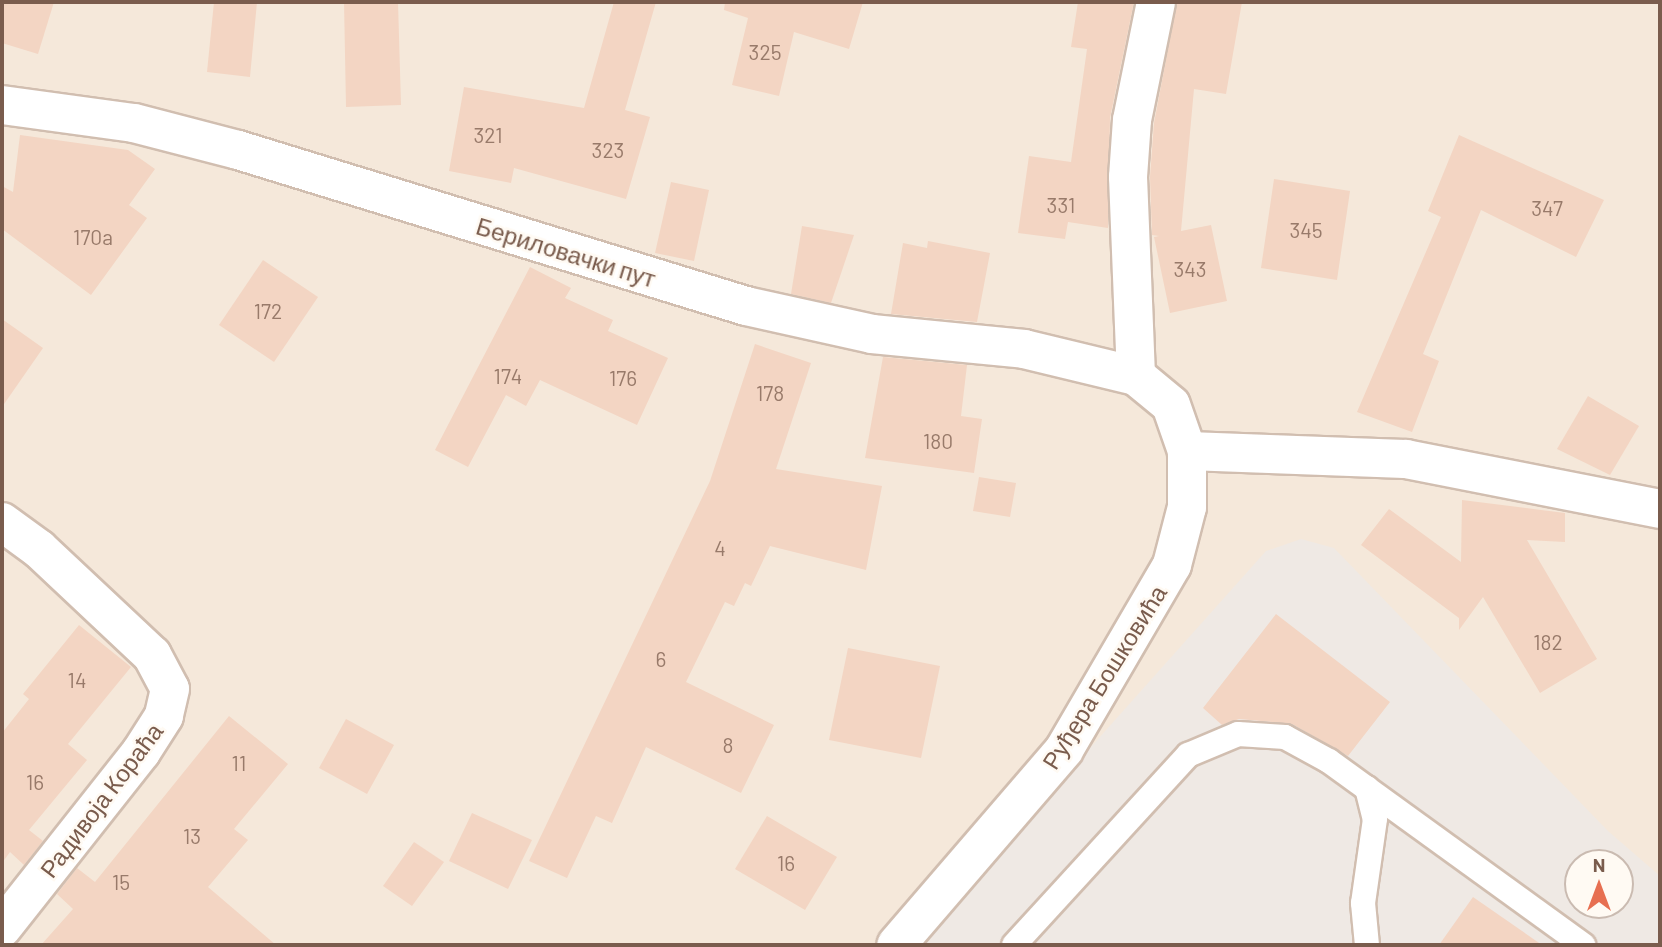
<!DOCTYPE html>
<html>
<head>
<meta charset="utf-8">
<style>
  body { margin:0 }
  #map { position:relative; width:1662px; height:947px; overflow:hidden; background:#fdf6ec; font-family:Barlow,sans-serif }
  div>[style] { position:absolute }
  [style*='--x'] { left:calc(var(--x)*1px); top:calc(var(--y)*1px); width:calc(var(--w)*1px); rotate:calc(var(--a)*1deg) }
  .residential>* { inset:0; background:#f5e8da }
  .industrial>* { inset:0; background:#efe9e4 }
  .building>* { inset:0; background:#f3d5c3 }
  .roads { filter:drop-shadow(2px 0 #d1beb0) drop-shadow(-2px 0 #d1beb0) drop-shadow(0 2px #d1beb0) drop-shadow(0 -2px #d1beb0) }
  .service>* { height:24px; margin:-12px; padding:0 12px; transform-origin:12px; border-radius:12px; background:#fff }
  .minor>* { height:38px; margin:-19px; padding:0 19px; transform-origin:19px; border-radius:19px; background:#fff }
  span { translate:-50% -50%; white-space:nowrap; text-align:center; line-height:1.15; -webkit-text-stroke:5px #fffaf3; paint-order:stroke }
  .number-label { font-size:21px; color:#987a6a }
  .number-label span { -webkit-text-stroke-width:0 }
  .street-label { font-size:24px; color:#7a5c4d }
  .frame { position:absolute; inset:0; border:4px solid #7a5c4d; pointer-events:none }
  .north { position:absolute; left:1564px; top:849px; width:70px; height:70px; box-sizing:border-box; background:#fffaf3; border:2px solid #cabbb1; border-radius:50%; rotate:0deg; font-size:19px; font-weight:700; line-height:28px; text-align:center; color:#7a5c4d }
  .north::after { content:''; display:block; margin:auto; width:24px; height:32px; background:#e76f51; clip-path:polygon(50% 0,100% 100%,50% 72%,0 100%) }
</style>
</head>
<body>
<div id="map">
  <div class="residential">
    <div style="clip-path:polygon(2px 2px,1660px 2px,1660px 899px,1301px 540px,902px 945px,2px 945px)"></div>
  </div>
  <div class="industrial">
    <div style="clip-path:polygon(evenodd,1301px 539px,1334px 548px,1608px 831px,1660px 876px,1660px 945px,914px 945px,1266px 551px,1301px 539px,1578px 863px,1620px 863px,1620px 905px,1578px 905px,1578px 863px)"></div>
  </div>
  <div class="building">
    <div style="clip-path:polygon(2px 2px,54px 2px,38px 54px,2px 43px)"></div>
    <div style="clip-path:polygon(214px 2px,257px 2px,250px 77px,207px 72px)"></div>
    <div style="clip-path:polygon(344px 2px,398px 2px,401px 105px,346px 107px)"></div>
    <div style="clip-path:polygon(614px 2px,656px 2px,625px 110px,650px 117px,626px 199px,514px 168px,511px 183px,449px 171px,464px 87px,584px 108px)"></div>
    <div style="clip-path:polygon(725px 2px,863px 2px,849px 49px,794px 32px,779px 96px,732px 85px,748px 18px,724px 10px)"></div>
    <div style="clip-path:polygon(1078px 2px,1134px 2px,1110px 118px,1108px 228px,1068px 222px,1065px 239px,1018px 233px,1029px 156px,1071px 162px,1087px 49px,1071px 47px)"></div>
    <div style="clip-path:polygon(1177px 2px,1242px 2px,1226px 94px,1194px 89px,1181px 231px,1211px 225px,1227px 301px,1170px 313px,1154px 237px,1159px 236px,1152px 235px,1150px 177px,1154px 123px)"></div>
    <div style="clip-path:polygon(20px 135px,128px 150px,155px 169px,129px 205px,147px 218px,91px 295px,2px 229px,2px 186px,13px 192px)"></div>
    <div style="clip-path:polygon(1459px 135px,1604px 200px,1576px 257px,1481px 210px,1423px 354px,1439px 361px,1412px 432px,1357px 412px,1441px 217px,1428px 211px)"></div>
    <div style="clip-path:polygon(1274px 179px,1350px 191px,1337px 280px,1261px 268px)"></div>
    <div style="clip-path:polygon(671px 182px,709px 190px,694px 261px,655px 253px)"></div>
    <div style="clip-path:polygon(802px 226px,854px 235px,831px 303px,791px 294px)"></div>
    <div style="clip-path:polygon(928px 241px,990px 253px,977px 322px,891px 314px,903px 243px,927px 248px)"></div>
    <div style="clip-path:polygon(263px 260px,318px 297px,274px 362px,219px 325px)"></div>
    <div style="clip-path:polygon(530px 267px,571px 288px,565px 298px,613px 320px,608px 331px,668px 358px,637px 425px,540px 380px,526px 406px,506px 395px,468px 467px,435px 450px)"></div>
    <div style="clip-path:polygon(2px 319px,43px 348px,2px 407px)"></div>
    <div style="clip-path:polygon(755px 344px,811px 363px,776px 469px,882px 486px,866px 570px,770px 546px,751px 586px,745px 583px,734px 606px,725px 602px,686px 682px,774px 725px,741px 793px,646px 747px,612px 823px,596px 816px,567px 878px,529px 861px,710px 481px)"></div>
    <div style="clip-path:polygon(883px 357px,967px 365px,961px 416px,982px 419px,974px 473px,865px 458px)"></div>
    <div style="clip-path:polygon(1588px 396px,1639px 426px,1610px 475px,1557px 449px)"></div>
    <div style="clip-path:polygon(979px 477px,1016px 483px,1010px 517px,973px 511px)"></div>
    <div style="clip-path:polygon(1462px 500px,1565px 513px,1565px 542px,1527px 540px,1597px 659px,1540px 693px,1483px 597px,1459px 630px,1459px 618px,1361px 545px,1389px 509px,1461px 562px)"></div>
    <div style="clip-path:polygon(1276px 614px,1390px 702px,1348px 756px,1292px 724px,1239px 719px,1222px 725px,1203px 708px)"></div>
    <div style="clip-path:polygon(79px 625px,131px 667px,68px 744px,87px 760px,29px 830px,43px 841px,24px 865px,10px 852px,2px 863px,2px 733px,29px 699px,23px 694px)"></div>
    <div style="clip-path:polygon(848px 648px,940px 666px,921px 758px,829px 740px)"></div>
    <div style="clip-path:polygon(229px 716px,288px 764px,234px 829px,248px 840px,208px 887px,276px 945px,41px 945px,73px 909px,57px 894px,77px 868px,95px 882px)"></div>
    <div style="clip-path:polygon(346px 719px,394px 745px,367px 794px,319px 768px)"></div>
    <div style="clip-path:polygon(472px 813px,532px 840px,508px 889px,449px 861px)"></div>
    <div style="clip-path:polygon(767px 816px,837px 857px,805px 910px,735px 869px)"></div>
    <div style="clip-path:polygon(414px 842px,444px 862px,412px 906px,383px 886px)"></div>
    <div style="clip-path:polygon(1473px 897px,1542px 945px,1439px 945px)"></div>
  </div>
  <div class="roads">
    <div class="service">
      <div style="--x:1367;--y:788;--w:32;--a:76"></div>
      <div style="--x:1375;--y:819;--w:85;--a:98.1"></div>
      <div style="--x:1363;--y:903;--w:42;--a:84.6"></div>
      <div style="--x:1014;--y:945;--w:258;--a:-47.5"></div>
      <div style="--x:1188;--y:755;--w:54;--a:-22.8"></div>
      <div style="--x:1238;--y:734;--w:47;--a:3.7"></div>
      <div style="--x:1285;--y:737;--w:50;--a:28.6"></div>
      <div style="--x:1329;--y:761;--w:314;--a:35.9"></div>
    </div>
    <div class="minor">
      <div style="--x:2;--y:105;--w:133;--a:7.8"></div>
      <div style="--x:134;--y:123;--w:107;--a:14.6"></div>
      <div style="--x:238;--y:150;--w:531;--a:17.07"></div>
      <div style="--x:746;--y:306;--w:129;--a:12.5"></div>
      <div style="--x:872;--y:334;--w:153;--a:5.6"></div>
      <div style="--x:1024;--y:349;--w:115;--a:13.6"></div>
      <div style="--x:1136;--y:376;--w:45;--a:39.6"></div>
      <div style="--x:1171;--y:405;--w:49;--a:70.8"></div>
      <div style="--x:1187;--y:451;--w:56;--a:90"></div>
      <div style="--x:1187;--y:507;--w:60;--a:104.5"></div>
      <div style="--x:1172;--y:565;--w:214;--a:120.3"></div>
      <div style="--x:1064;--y:750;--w:257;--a:130.7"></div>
      <div style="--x:1136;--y:376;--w:199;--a:-92.3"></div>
      <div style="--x:1128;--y:177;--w:57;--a:-86"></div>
      <div style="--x:1132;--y:120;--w:120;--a:-78.5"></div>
      <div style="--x:1187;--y:451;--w:219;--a:2.1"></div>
      <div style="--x:1406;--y:459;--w:259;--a:11.1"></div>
      <div style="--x:2;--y:522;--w:46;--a:36.1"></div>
      <div style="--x:39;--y:549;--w:155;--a:43.2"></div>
      <div style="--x:152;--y:655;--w:38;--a:62"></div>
      <div style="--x:170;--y:689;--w:28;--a:103"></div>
      <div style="--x:164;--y:716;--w:43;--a:122.6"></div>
      <div style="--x:141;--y:752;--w:224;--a:128.3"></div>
    </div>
  </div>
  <div class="number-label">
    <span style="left:765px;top:52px">325</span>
    <span style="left:488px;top:135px">321</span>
    <span style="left:608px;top:150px">323</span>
    <span style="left:1061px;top:205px">331</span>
    <span style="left:1547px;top:208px">347</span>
    <span style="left:1306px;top:230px">345</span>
    <span style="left:93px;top:237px">170a</span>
    <span style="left:1190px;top:269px">343</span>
    <span style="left:268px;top:311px">172</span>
    <span style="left:508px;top:376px">174</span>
    <span style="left:623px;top:378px">176</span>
    <span style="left:770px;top:393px">178</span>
    <span style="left:938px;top:441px">180</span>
    <span style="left:720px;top:548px">4</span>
    <span style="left:1548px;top:642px">182</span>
    <span style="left:661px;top:659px">6</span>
    <span style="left:77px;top:680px">14</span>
    <span style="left:728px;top:745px">8</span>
    <span style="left:239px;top:763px">11</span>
    <span style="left:35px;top:782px">16</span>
    <span style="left:192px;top:836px">13</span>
    <span style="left:786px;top:863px">16</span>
    <span style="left:121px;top:882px">15</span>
  </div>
  <div class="street-label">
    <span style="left:566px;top:252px;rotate:17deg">Бериловачки пут</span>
    <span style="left:1104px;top:677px;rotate:-58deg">Руђера Бошковића</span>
    <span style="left:101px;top:800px;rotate:-53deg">Радивоја Кораћа</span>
  </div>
  <div class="frame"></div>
  <div class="north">N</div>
</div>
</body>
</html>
